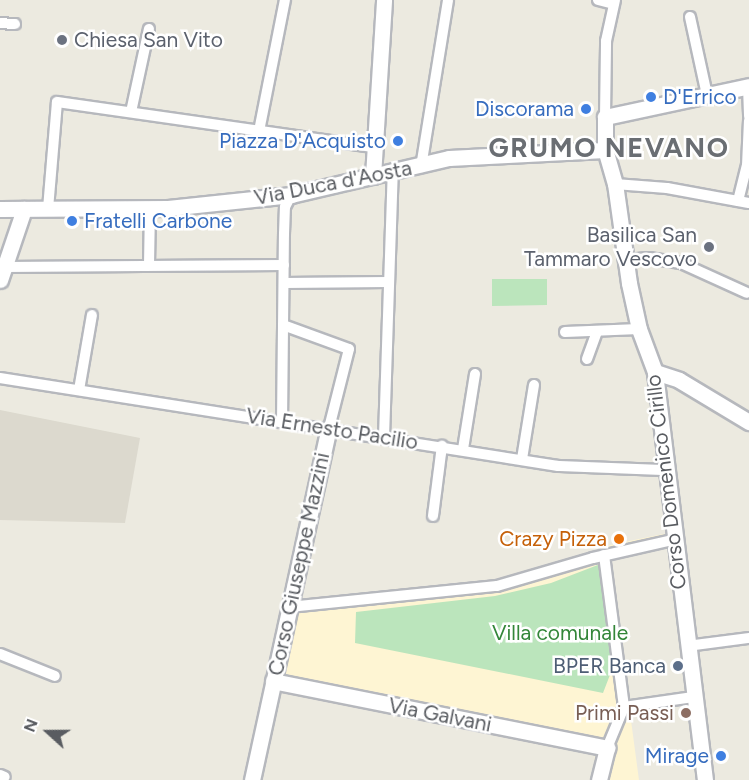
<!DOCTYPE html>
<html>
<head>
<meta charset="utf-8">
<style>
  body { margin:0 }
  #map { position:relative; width:749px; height:780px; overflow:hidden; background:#eceae0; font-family:Figtree,sans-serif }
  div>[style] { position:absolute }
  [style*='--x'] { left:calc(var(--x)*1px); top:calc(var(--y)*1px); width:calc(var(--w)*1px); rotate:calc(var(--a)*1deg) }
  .commercial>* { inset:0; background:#fef5d3 }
  .education>* { inset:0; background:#dcd9ce }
  .green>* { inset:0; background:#bbe5bc }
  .roads { filter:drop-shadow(2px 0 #b6b8bd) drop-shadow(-2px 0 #b6b8bd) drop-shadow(0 2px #b6b8bd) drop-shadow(0 -2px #b6b8bd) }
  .street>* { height:10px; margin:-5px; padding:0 5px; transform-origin:5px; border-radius:5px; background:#fff }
  .secondary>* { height:15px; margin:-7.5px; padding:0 7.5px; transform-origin:7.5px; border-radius:7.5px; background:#fff }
  .dots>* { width:16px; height:16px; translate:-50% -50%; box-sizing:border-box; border:3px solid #fff; border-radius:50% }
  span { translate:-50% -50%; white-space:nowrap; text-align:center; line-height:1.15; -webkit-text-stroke:5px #fff; paint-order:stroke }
  .worship-label { font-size:21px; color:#5b616d }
  .left { translate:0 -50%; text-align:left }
  .right { translate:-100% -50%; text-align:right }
  .shop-label { font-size:21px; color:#366cbe }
  .street-label { font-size:21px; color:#595c61 }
  .food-label { font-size:21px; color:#c56008 }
  .park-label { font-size:21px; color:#338639 }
  .service-label { font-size:21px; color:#4e5e75 }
  .education-label { font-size:21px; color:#785e54 }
  .district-label { font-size:27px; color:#6a6e73; font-weight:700; letter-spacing:1.5px }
  .north { position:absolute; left:18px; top:702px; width:60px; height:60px; -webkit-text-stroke:4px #fff; paint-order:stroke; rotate:291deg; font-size:16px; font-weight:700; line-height:24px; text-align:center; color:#595c61 }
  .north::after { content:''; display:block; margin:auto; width:21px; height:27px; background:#595c61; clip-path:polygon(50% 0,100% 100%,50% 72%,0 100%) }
</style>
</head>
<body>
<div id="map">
  <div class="commercial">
    <div style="clip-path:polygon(668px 533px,669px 546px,610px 556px,627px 700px,684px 692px,685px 704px,630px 713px,639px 780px,592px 780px,595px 755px,276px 688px,294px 602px,498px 580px,586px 558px,610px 545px)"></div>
  </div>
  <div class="education">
    <div style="clip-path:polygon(0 410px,140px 438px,125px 523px,0 520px)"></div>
  </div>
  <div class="green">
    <div style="clip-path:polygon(492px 279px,547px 279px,547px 305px,492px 306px)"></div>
    <div style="clip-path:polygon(603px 563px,613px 667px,603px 693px,355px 643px,356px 612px,495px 596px,551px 583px)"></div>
  </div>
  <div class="roads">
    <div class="street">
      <div style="--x:598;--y:0;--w:16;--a:14"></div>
      <div style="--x:690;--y:17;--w:80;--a:77.7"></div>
      <div style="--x:0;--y:23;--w:15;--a:4"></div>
      <div style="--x:748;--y:86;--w:30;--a:88"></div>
      <div style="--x:131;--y:112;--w:85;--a:-77.8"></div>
      <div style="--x:605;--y:117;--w:76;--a:-89.2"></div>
      <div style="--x:606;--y:41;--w:42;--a:-77.6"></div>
      <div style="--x:259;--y:131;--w:134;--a:-78.8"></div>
      <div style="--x:421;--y:167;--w:169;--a:-80.8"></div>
      <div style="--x:615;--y:184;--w:52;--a:4.4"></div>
      <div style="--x:667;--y:188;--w:83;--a:10.4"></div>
      <div style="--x:738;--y:201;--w:36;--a:-76"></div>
      <div style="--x:747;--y:166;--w:45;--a:-87.5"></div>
      <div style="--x:48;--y:209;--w:107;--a:-85.2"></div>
      <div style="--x:57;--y:102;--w:321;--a:8.1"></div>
      <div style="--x:625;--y:260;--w:24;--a:-5"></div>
      <div style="--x:649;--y:258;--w:32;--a:9"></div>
      <div style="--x:681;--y:263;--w:72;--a:24.4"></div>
      <div style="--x:149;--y:265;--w:57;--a:-89"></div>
      <div style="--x:4;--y:267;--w:280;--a:-0.4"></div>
      <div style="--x:284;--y:283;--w:104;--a:-0.6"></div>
      <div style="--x:283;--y:325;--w:70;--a:20"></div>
      <div style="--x:349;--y:349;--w:81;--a:104.2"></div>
      <div style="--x:565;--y:332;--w:74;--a:-2.3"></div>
      <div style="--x:587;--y:359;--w:29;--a:-70"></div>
      <div style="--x:0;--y:378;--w:565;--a:8.96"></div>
      <div style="--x:558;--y:466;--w:106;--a:2.2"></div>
      <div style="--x:79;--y:390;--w:76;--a:-80.2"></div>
      <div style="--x:282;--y:422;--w:188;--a:-89.4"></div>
      <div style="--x:284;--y:234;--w:27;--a:-88"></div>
      <div style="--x:285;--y:207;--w:13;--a:-63"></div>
      <div style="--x:384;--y:437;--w:265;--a:-88.1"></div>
      <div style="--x:463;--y:449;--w:76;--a:-80.9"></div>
      <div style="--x:522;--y:459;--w:75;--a:-80.8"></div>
      <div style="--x:433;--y:516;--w:71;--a:-82.7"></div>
      <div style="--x:604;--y:555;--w:153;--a:82.5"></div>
      <div style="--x:289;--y:607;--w:209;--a:-5.8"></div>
      <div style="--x:497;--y:586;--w:100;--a:-16.3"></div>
      <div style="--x:593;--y:558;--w:82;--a:-12.7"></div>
      <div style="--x:687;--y:646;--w:63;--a:-7.4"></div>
      <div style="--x:0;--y:654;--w:59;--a:21.8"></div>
      <div style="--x:624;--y:707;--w:70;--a:-8.2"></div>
      <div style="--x:607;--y:748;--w:44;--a:-67.5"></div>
      <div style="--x:0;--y:775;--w:5;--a:22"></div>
    </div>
    <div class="secondary">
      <div style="--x:373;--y:176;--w:176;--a:-86.4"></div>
      <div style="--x:0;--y:209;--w:168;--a:-0.3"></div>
      <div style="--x:168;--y:208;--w:124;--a:-6"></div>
      <div style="--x:291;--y:195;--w:162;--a:-13.2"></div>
      <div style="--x:449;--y:158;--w:156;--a:-2.9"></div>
      <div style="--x:0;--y:280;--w:75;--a:-71.3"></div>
      <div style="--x:655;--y:372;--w:25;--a:18"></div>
      <div style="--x:679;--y:380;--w:82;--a:31"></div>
      <div style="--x:273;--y:681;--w:341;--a:11.3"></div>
      <div style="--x:607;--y:748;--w:33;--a:104"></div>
      <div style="--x:252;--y:780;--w:360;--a:-77.7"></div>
      <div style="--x:705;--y:780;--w:411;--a:-97"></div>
      <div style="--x:655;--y:372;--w:46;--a:-110.4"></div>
      <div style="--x:639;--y:329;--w:47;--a:-102.3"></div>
      <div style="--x:629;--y:283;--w:100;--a:-98"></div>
      <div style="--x:615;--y:184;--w:35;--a:-106"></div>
      <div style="--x:605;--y:150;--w:33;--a:-90"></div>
      <div style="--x:605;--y:117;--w:147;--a:-12.1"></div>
    </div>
  </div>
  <div class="dots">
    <div style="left:62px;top:40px;background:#6b7280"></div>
    <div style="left:651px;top:97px;background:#3f7fe0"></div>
    <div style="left:586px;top:109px;background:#3f7fe0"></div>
    <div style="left:398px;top:141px;background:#3f7fe0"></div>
    <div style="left:72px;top:221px;background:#3f7fe0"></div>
    <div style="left:709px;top:247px;background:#6b7280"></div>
    <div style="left:619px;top:539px;background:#e8710a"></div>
    <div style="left:678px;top:666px;background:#5c6f8a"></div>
    <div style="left:686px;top:713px;background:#8d6e63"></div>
    <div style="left:721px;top:756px;background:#3f7fe0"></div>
  </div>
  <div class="worship-label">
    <span class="left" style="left:74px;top:40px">Chiesa San Vito</span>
    <span class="right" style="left:697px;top:247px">Basilica San<br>Tammaro Vescovo</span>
  </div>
  <div class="shop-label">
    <span class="left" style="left:663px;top:97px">D'Errico</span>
    <span class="right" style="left:574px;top:109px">Discorama</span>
    <span class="right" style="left:386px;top:141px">Piazza D'Acquisto</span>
    <span class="left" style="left:84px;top:221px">Fratelli Carbone</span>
    <span class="right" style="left:709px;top:756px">Mirage</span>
  </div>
  <div class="street-label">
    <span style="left:333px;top:183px;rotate:-11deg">Via Duca d'Aosta</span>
    <span style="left:332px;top:429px;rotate:9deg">Via Ernesto Pacilio</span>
    <span style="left:666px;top:482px;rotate:-97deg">Corso Domenico Cirillo</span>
    <span style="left:299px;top:564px;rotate:-78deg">Corso Giuseppe Mazzini</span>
    <span style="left:440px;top:715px;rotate:11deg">Via Galvani</span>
  </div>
  <div class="food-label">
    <span class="right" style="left:607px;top:539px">Crazy Pizza</span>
  </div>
  <div class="park-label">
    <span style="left:560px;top:633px">Villa comunale</span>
  </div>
  <div class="service-label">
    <span class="right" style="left:666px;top:666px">BPER Banca</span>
  </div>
  <div class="education-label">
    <span class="right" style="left:674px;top:713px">Primi Passi</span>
  </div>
  <div class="district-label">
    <span style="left:609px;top:148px">GRUMO NEVANO</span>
  </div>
  <div class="north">N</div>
</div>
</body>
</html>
